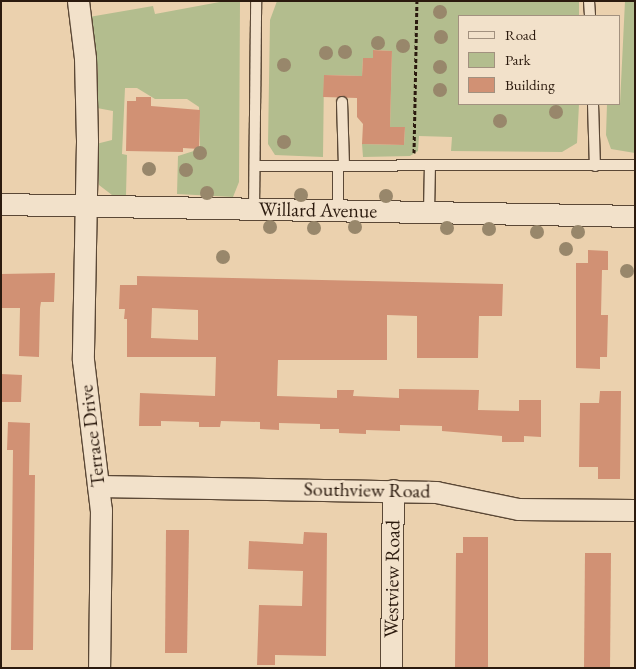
<!DOCTYPE html>
<html>
<head>
<meta charset="utf-8">
<style>
  body { margin:0 }
  #map { position:relative; width:636px; height:669px; overflow:hidden; background:#ebd1ae; font-family:"EB Garamond",serif }
  div>[style] { position:absolute }
  [style*='--x'] { left:calc(var(--x)*1px); top:calc(var(--y)*1px); width:calc(var(--w)*1px); rotate:calc(var(--a)*1deg) }
  .green>* { inset:0; background:#b3bd8e }
  .building>* { inset:0; background:#d19174 }
  .path>* { height:3px; margin-top:-1.5px; transform-origin:0; background:repeating-linear-gradient(90deg,#2b1a0e 0 4px,transparent 0 6.5px) }
  .roads { filter:drop-shadow(1px 0 #5b4836) drop-shadow(-1px 0 #5b4836) drop-shadow(0 1px #5b4836) drop-shadow(0 -1px #5b4836) }
  .lane>* { height:10px; margin:-5px; padding:0 5px; transform-origin:5px; border-radius:5px; background:#f2e1ca }
  .street>* { height:21px; margin:-10.5px; padding:0 10.5px; transform-origin:10.5px; border-radius:10.5px; background:#f2e1ca }
  .trees>* { width:14px; height:14px; margin:-7px; border-radius:50%; background:#98876b }
  span { translate:-50% -50%; white-space:nowrap; text-align:center; line-height:1.15; -webkit-text-stroke:4.5px #f2e1ca; paint-order:stroke }
  .street-label { font-size:20px; color:#2b1a0e }
  .frame { position:absolute; inset:0; border:2px solid #2b1a0e; pointer-events:none }
  .legend { position:absolute; left:458px; top:15px; width:162px; height:90px; box-sizing:border-box; background:#f2e1ca; border:1px solid #a2917f; margin:0; padding:6px 9px; list-style:none; font-size:15px; color:#2b1a0e }
  .legend li { display:flex; align-items:center; gap:10px; height:25px }
  .legend b { width:25px; border:1px solid #a2917f }
</style>
</head>
<body>
<div id="map">
  <div class="green">
    <div style="clip-path:polygon(225px 1px,240px 1px,239px 182px,233px 197px,177px 194px,178px 156px,200px 149px,199px 107px,187px 99px,155px 99px,137px 88px,125px 88px,122px 154px,127px 155px,126px 195px,112px 195px,99px 185px,96px 144px,112px 140px,113px 111px,97px 108px,98px 70px,89px 17px,153px 6px,155px 14px)"></div>
    <div style="clip-path:polygon(277px 1px,579px 1px,579px 16px,460px 16px,460px 104px,579px 104px,577px 143px,562px 152px,451px 151px,452px 137px,419px 136px,418px 151px,410px 156px,363px 157px,362px 144px,404px 145px,405px 127px,390px 127px,392px 51px,374px 50px,373px 58px,363px 58px,362px 76px,324px 75px,323px 157px,275px 155px,268px 144px,270px 20px)"></div>
    <div style="clip-path:polygon(625px 1px,635px 1px,635px 153px,611px 149px,606px 135px,607px 104px,620px 104px)"></div>
  </div>
  <div class="building">
    <div style="clip-path:polygon(373px 50px,392px 51px,390px 127px,405px 127px,404px 145px,362px 144px,363px 124px,357px 117px,357px 98px,323px 97px,324px 75px,362px 76px,363px 58px,373px 58px)"></div>
    <div style="clip-path:polygon(136px 97px,151px 97px,151px 106px,200px 110px,199px 149px,183px 148px,183px 152px,126px 151px,127px 101px,136px 101px)"></div>
    <div style="clip-path:polygon(588px 250px,608px 251px,608px 270px,602px 270px,601px 315px,608px 315px,607px 357px,600px 357px,600px 369px,576px 368px,576px 263px,588px 263px)"></div>
    <div style="clip-path:polygon(55px 273px,54px 302px,41px 302px,40px 308px,39px 357px,19px 356px,20px 308px,1px 308px,1px 274px)"></div>
    <div style="clip-path:polygon(evenodd,137px 276px,503px 284px,502px 316px,479px 316px,478px 358px,417px 358px,417px 316px,387px 315px,387px 360px,278px 360px,277px 396px,337px 398px,337px 390px,354px 390px,353px 396px,399px 398px,399px 389px,479px 390px,478px 410px,519px 411px,519px 400px,541px 400px,541px 437px,524px 436px,524px 442px,502px 442px,502px 436px,442px 431px,442px 426px,400px 425px,400px 431px,366px 430px,366px 434px,339px 433px,339px 429px,320px 429px,320px 424px,279px 423px,279px 430px,260px 429px,260px 422px,221px 421px,220px 427px,199px 427px,199px 422px,161px 421px,161px 426px,139px 426px,140px 393px,215px 396px,216px 357px,127px 357px,127px 319px,124px 319px,125px 309px,119px 309px,120px 285px,137px 285px,137px 276px,152px 308px,198px 310px,198px 340px,151px 338px,152px 308px)"></div>
    <div style="clip-path:polygon(1px 374px,22px 375px,21px 402px,1px 402px)"></div>
    <div style="clip-path:polygon(600px 391px,621px 391px,620px 479px,598px 479px,598px 467px,579px 467px,580px 403px,599px 403px)"></div>
    <div style="clip-path:polygon(8px 422px,30px 423px,29px 475px,35px 475px,33px 650px,11px 650px,13px 450px,7px 450px)"></div>
    <div style="clip-path:polygon(166px 530px,189px 530px,187px 653px,165px 653px)"></div>
    <div style="clip-path:polygon(304px 532px,327px 533px,326px 656px,275px 655px,275px 665px,257px 665px,259px 605px,302px 606px,303px 571px,248px 569px,249px 541px,303px 544px)"></div>
    <div style="clip-path:polygon(463px 537px,488px 537px,488px 667px,455px 667px,456px 553px,463px 553px)"></div>
    <div style="clip-path:polygon(585px 553px,611px 553px,610px 668px,584px 668px)"></div>
  </div>
  <div class="path">
    <div style="--x:414;--y:153;--w:152;--a:-88.9"></div>
  </div>
  <div class="roads">
    <div class="lane">
      <div style="--x:589;--y:1;--w:15;--a:86"></div>
      <div style="--x:342;--y:102;--w:64;--a:88.2"></div>
      <div style="--x:593;--y:104;--w:62;--a:88.2"></div>
      <div style="--x:255;--y:166;--w:380;--a:-0.2"></div>
      <div style="--x:254;--y:209;--w:208;--a:-89.4"></div>
      <div style="--x:338;--y:211;--w:45;--a:-90"></div>
      <div style="--x:429;--y:212;--w:46;--a:-88.8"></div>
    </div>
    <div class="street">
      <div style="--x:78;--y:1;--w:57;--a:83"></div>
      <div style="--x:85;--y:58;--w:84;--a:88.6"></div>
      <div style="--x:87;--y:142;--w:218;--a:91.1"></div>
      <div style="--x:83;--y:360;--w:151;--a:83.2"></div>
      <div style="--x:101;--y:510;--w:158;--a:90.7"></div>
      <div style="--x:1;--y:204;--w:634;--a:1.08"></div>
      <div style="--x:98;--y:486;--w:338;--a:1"></div>
      <div style="--x:436;--y:492;--w:84;--a:11.7"></div>
      <div style="--x:518;--y:509;--w:117;--a:0.5"></div>
      <div style="--x:391;--y:668;--w:178;--a:-89.4"></div>
    </div>
  </div>
  <div class="trees">
    <div style="left:440px;top:12px"></div>
    <div style="left:441px;top:37px"></div>
    <div style="left:378px;top:43px"></div>
    <div style="left:403px;top:46px"></div>
    <div style="left:345px;top:52px"></div>
    <div style="left:326px;top:53px"></div>
    <div style="left:284px;top:65px"></div>
    <div style="left:440px;top:67px"></div>
    <div style="left:440px;top:90px"></div>
    <div style="left:556px;top:112px"></div>
    <div style="left:500px;top:121px"></div>
    <div style="left:284px;top:142px"></div>
    <div style="left:200px;top:153px"></div>
    <div style="left:149px;top:169px"></div>
    <div style="left:186px;top:170px"></div>
    <div style="left:207px;top:193px"></div>
    <div style="left:301px;top:195px"></div>
    <div style="left:386px;top:196px"></div>
    <div style="left:270px;top:227px"></div>
    <div style="left:355px;top:227px"></div>
    <div style="left:314px;top:228px"></div>
    <div style="left:447px;top:228px"></div>
    <div style="left:489px;top:229px"></div>
    <div style="left:537px;top:232px"></div>
    <div style="left:578px;top:232px"></div>
    <div style="left:566px;top:249px"></div>
    <div style="left:223px;top:257px"></div>
    <div style="left:627px;top:271px"></div>
  </div>
  <div class="street-label">
    <span style="left:318px;top:210px;rotate:1deg">Willard Avenue</span>
    <span style="left:92px;top:436px;rotate:-97deg">Terrace Drive</span>
    <span style="left:367px;top:490px;rotate:1deg">Southview Road</span>
    <span style="left:392px;top:579px;rotate:-89deg">Westview Road</span>
  </div>
  <div class="frame"></div>
  <ul class="legend">
  <li><b style="height:6px;background:#f2e1ca"></b>Road</li>
  <li><b style="height:14px;background:#b3bd8e"></b>Park</li>
  <li><b style="height:14px;background:#d19174"></b>Building</li>
  </ul>
</div>
</body>
</html>
